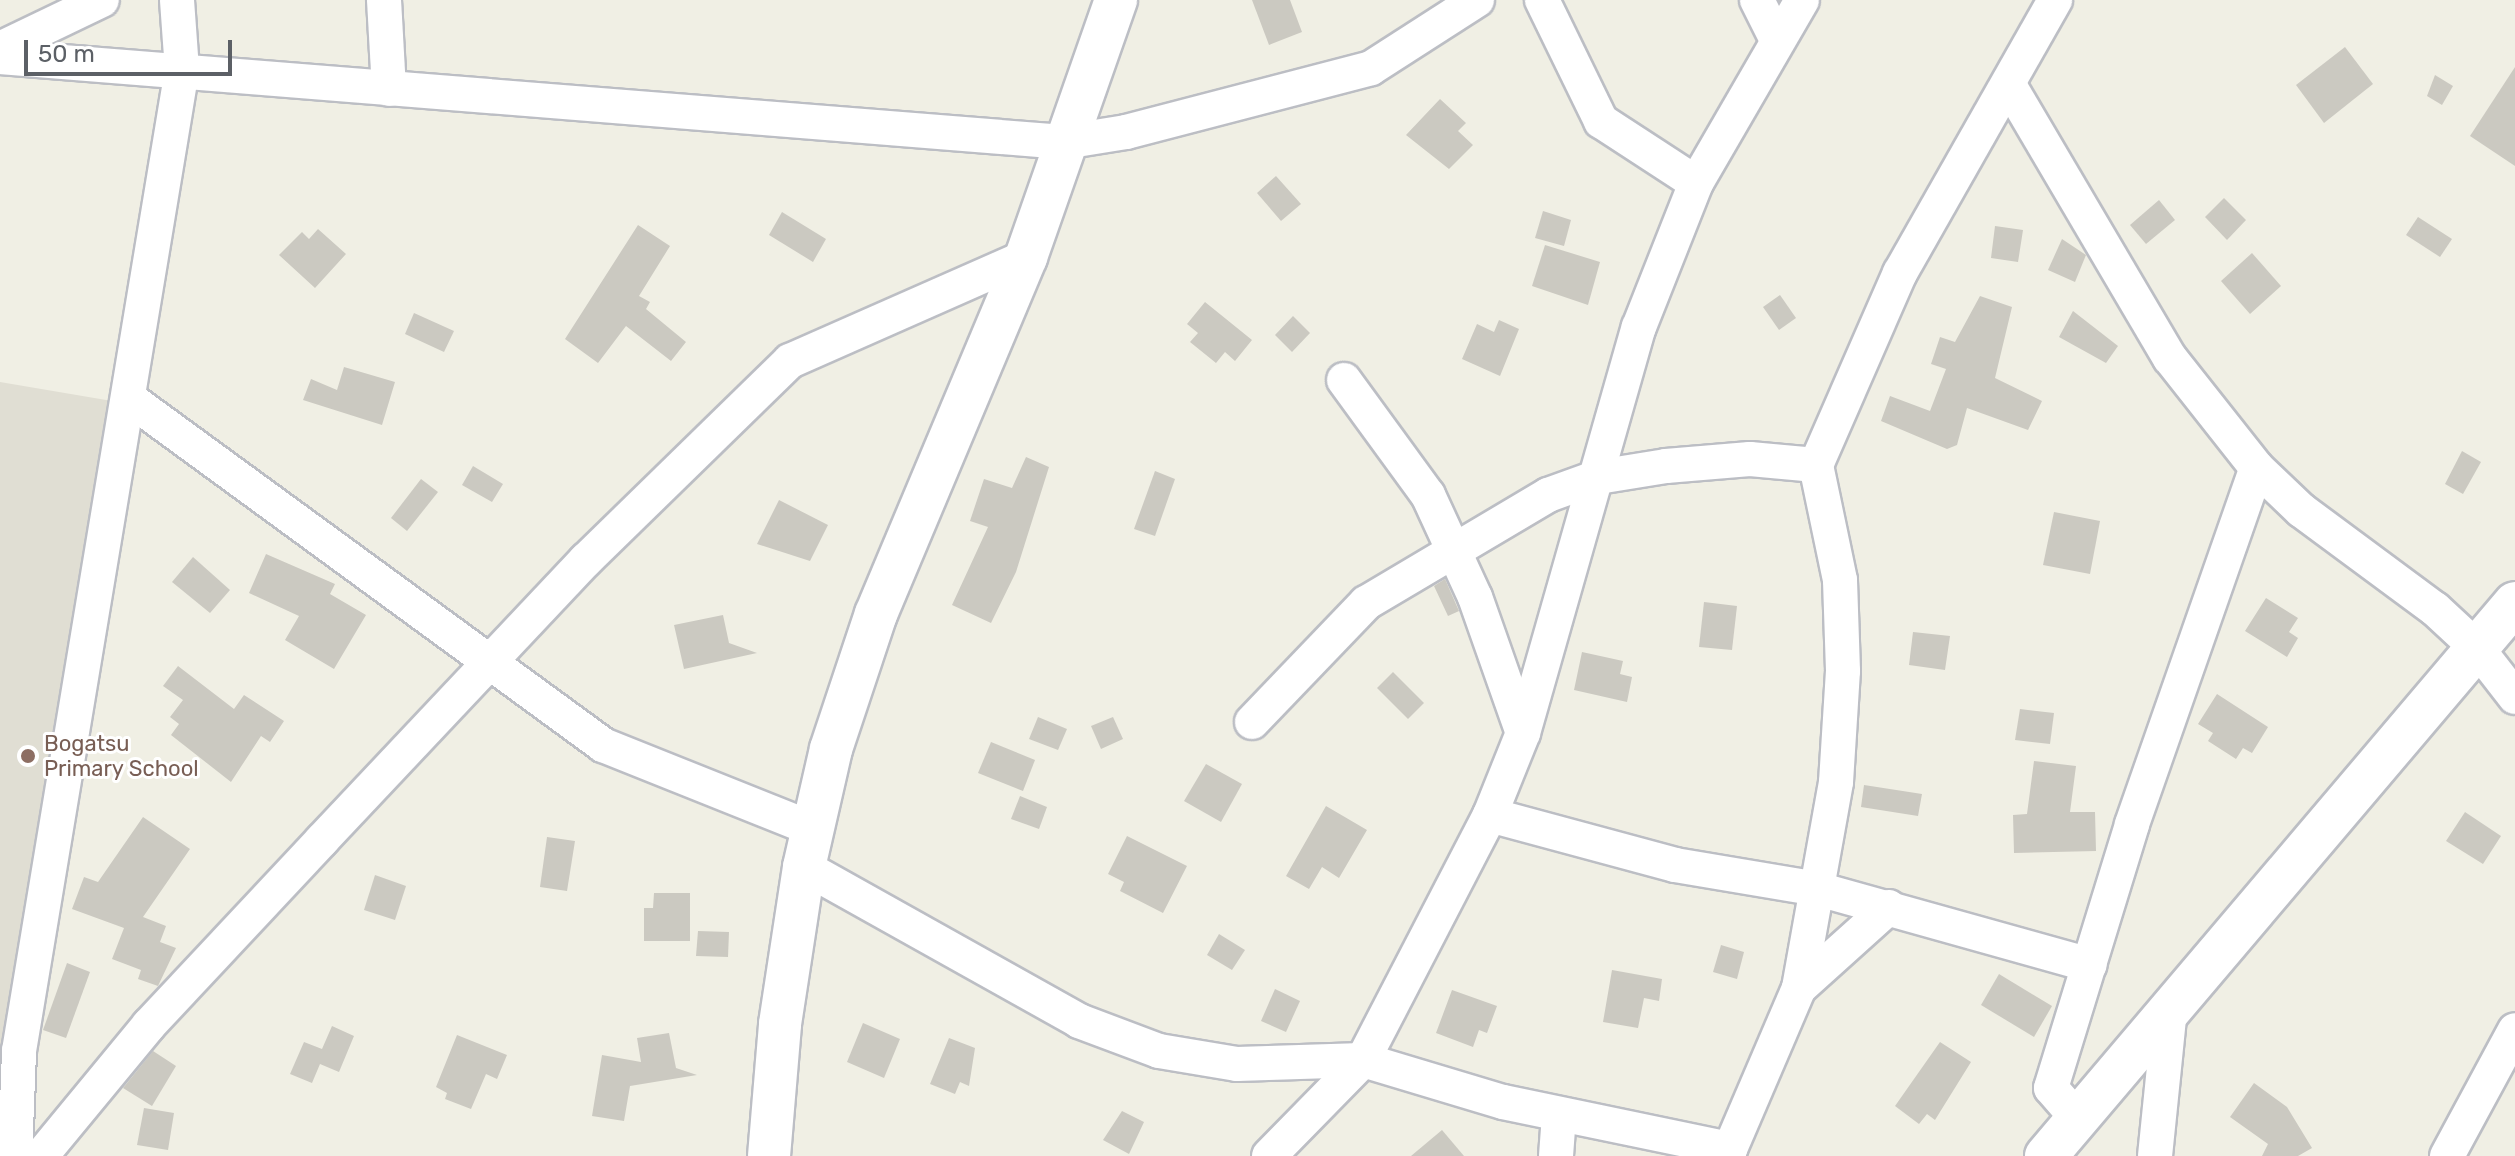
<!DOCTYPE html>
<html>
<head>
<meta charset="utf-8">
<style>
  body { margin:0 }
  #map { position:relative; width:2515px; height:1156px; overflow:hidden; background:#f0efe4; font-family:Rubik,sans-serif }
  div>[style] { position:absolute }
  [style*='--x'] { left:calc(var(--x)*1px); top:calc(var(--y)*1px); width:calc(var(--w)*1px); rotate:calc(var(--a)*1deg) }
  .education>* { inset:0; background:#e0ded3 }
  .building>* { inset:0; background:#cbc9c1 }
  .roads { filter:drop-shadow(2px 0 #bcbec4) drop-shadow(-2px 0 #bcbec4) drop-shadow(0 2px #bcbec4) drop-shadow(0 -2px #bcbec4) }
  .minor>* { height:34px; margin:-17px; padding:0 17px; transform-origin:17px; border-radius:17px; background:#fff }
  .tertiary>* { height:42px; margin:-21px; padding:0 21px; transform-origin:21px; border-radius:21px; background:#fff }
  .dots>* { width:22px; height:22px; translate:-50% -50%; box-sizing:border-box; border:4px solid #fff; border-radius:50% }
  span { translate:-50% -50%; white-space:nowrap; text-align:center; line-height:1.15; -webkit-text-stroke:6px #fff; paint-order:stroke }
  .education-label { font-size:22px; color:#785e54 }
  .left { translate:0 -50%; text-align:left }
  .scale { position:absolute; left:24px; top:40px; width:208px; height:36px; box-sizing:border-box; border:4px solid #5c6066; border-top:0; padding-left:10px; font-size:24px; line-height:28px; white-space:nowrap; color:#5c6066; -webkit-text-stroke:6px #fff; paint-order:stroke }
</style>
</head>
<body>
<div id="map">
  <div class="education">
    <div style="clip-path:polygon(0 382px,112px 401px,0 1112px)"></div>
  </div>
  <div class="building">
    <div style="clip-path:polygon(1252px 0,1290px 0,1302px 32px,1269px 45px)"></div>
    <div style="clip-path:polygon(2345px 47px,2373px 84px,2324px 123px,2296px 85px)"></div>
    <div style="clip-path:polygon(2515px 67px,2515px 166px,2470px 136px)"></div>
    <div style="clip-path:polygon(2435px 75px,2453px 86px,2442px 105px,2427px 96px)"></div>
    <div style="clip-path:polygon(1440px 99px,1466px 123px,1458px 131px,1473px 145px,1449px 169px,1406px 135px)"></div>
    <div style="clip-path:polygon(1276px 176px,1301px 204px,1281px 221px,1257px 193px)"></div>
    <div style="clip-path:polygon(2224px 198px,2246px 220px,2227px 240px,2205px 217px)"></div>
    <div style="clip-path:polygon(2159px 200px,2175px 220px,2146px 244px,2130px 225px)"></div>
    <div style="clip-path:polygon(1543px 211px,1571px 220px,1564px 246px,1535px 238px)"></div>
    <div style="clip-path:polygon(782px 212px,826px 239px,813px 262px,769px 235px)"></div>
    <div style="clip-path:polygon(2418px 217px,2452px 239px,2440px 257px,2406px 235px)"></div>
    <div style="clip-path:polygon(638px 225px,670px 246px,639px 296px,650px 302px,646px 309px,686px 342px,671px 361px,626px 326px,598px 363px,565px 339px)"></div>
    <div style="clip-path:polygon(1995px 226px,2023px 230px,2018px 262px,1991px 258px)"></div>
    <div style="clip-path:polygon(318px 229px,346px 254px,315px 288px,279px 255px,302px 232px,309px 239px)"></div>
    <div style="clip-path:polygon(2062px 239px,2086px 255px,2075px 282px,2048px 270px)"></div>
    <div style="clip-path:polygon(1545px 245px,1600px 262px,1588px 305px,1532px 286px)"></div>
    <div style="clip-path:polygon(2252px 253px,2281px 286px,2250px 314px,2221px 281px)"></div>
    <div style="clip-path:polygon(1780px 295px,1796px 318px,1779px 330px,1763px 307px)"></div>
    <div style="clip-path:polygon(1980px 296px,2012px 307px,1995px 378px,2042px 401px,2028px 430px,1967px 408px,1957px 445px,1947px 449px,1881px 421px,1890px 396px,1930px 411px,1946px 369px,1931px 364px,1940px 337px,1955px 342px)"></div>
    <div style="clip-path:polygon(1205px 302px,1252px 340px,1235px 361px,1225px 352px,1216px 363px,1190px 342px,1198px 333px,1187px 324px)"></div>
    <div style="clip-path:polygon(2073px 311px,2118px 346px,2106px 363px,2059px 337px)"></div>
    <div style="clip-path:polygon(414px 313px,454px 331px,444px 352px,405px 334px)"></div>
    <div style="clip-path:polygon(1293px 316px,1310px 333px,1292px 352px,1275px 335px)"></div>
    <div style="clip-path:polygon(1499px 320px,1519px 329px,1500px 376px,1462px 359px,1477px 324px,1494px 332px)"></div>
    <div style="clip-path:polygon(344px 367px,395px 382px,382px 425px,303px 400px,311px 379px,337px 390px)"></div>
    <div style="clip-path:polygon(2462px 451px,2481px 462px,2463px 494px,2445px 484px)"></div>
    <div style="clip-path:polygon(1026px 457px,1049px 467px,1016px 572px,991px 623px,952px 605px,988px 527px,970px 521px,984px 479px,1012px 488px)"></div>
    <div style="clip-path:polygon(473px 466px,503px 484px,492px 502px,462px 485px)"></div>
    <div style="clip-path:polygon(1155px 471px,1175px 479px,1155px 536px,1134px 529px)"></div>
    <div style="clip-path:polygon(421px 479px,438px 492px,407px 531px,391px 518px)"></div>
    <div style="clip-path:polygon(779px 500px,828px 525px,810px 561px,757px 544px)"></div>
    <div style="clip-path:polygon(2054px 512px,2100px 521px,2090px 574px,2043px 565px)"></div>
    <div style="clip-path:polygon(266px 554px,335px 584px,330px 594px,366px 615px,334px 669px,285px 640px,299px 616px,249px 593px)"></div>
    <div style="clip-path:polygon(193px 557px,230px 590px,210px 613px,172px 582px)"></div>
    <div style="clip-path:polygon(1445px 579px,1459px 611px,1448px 616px,1434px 586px)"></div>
    <div style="clip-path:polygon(2266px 598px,2298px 618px,2289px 632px,2298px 638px,2287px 657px,2245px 631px)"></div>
    <div style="clip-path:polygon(1704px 602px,1737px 606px,1732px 650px,1699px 647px)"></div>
    <div style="clip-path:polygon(723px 615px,729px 643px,757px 653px,684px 669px,674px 625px)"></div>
    <div style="clip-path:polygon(1913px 632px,1950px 636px,1945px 670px,1909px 665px)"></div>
    <div style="clip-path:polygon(1582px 652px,1623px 661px,1620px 674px,1632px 677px,1627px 702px,1574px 690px)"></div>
    <div style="clip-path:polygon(178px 666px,234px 709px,244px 695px,284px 721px,270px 742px,261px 736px,231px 782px,171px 735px,179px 724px,170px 717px,183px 700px,163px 686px)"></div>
    <div style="clip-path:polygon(1393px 672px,1424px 703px,1408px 719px,1377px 688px)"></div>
    <div style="clip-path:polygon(2217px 694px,2268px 727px,2252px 753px,2243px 748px,2236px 759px,2208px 741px,2213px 733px,2198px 724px)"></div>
    <div style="clip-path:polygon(2020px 709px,2054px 713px,2050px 744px,2015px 740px)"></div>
    <div style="clip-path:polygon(1038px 717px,1067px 729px,1058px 750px,1029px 739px)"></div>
    <div style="clip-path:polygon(1113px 717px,1123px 739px,1101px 749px,1091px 726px)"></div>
    <div style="clip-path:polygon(991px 742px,1035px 760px,1023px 791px,978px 773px)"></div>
    <div style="clip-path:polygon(2034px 761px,2076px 766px,2070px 812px,2095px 812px,2096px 851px,2014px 853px,2013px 815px,2027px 814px)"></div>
    <div style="clip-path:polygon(1206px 764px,1242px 784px,1221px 822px,1184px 801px)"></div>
    <div style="clip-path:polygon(1864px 785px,1922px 794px,1918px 816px,1861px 807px)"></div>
    <div style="clip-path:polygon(1020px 796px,1047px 807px,1039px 829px,1011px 819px)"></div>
    <div style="clip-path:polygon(1326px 806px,1367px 830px,1339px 878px,1322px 867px,1309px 889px,1286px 876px)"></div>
    <div style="clip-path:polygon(2465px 812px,2501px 836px,2483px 864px,2446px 841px)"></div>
    <div style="clip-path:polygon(143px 817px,190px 849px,143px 917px,166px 926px,160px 942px,176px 948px,158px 986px,138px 979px,141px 970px,112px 959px,124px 928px,72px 909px,84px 877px,98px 882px)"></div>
    <div style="clip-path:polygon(1127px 836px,1187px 866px,1163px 913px,1120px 891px,1124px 882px,1108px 874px)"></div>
    <div style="clip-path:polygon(547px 837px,575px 841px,567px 891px,540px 887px)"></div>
    <div style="clip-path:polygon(375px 875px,406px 886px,395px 920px,364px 910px)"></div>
    <div style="clip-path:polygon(654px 893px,690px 893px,690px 941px,644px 941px,644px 908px,653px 908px)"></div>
    <div style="clip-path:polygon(698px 931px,729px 932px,728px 957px,696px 956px)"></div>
    <div style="clip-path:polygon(1219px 934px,1245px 950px,1232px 970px,1207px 955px)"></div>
    <div style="clip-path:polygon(1721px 945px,1744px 952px,1737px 979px,1713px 972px)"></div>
    <div style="clip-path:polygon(67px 963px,90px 972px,66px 1038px,43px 1030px)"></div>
    <div style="clip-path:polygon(1612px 970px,1662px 979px,1659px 1001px,1644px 998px,1638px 1028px,1603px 1022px)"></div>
    <div style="clip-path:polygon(1999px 974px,2052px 1006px,2034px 1037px,1981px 1005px)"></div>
    <div style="clip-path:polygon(1275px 989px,1300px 1001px,1286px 1032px,1261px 1021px)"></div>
    <div style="clip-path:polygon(1452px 990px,1497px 1006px,1487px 1033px,1479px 1030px,1473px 1047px,1436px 1033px)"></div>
    <div style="clip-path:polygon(863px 1023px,900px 1039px,884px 1078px,847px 1062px)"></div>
    <div style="clip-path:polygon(332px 1026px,354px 1036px,339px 1072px,320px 1064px,312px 1083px,290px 1074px,304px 1042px,322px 1049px)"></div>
    <div style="clip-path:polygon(669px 1033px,676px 1068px,697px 1075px,630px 1086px,624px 1121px,592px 1116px,602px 1055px,641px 1062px,637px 1038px)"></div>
    <div style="clip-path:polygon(457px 1035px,507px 1055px,497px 1079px,486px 1074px,471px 1109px,445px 1099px,447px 1093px,436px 1087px)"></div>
    <div style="clip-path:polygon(949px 1038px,975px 1048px,969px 1086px,960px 1082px,955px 1094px,930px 1084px)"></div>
    <div style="clip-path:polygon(1940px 1042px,1971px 1062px,1935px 1120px,1927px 1114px,1919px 1124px,1895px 1106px)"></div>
    <div style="clip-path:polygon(153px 1051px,176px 1066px,152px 1106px,123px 1088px)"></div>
    <div style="clip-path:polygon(2254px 1083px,2287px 1107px,2312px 1148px,2298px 1156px,2262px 1156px,2268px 1144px,2230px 1117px)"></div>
    <div style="clip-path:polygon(144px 1108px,174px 1113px,168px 1150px,137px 1145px)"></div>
    <div style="clip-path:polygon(1122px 1111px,1144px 1122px,1129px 1154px,1103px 1140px)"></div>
    <div style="clip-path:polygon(1442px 1130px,1464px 1156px,1411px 1156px)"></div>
  </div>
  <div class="roads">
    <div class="minor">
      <div style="--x:384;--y:0;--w:89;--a:86.8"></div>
      <div style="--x:1542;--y:0;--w:135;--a:64"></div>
      <div style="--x:1601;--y:121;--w:113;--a:33.1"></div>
      <div style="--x:1757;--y:0;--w:45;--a:63.4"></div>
      <div style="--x:0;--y:49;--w:113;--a:-25.7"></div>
      <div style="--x:0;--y:57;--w:1067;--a:4.57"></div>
      <div style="--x:1064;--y:142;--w:63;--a:-9.2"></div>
      <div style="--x:1126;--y:132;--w:253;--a:-14.6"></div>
      <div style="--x:1371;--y:68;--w:126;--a:-32.7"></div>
      <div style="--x:2009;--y:85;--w:317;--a:59.5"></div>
      <div style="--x:2170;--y:358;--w:140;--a:51.7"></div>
      <div style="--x:2257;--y:468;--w:61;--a:43.7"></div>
      <div style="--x:2301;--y:510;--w:167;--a:36.5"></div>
      <div style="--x:2435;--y:609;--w:57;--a:42.9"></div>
      <div style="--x:2477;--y:648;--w:62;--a:52.2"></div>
      <div style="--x:1344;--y:380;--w:142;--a:53.9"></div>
      <div style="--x:1428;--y:495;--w:112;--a:65.3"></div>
      <div style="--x:1475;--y:597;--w:144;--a:70.6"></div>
      <div style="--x:131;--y:400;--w:585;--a:36.16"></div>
      <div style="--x:603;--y:745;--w:224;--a:21.8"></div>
      <div style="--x:1252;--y:722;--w:165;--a:-46.2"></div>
      <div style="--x:1366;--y:603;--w:212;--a:-30.7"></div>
      <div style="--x:1548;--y:495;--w:53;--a:-19.8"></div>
      <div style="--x:1598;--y:477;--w:69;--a:-9.2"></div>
      <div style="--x:1666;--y:466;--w:84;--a:-4.8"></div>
      <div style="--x:1750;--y:459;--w:66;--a:5.2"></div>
      <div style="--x:1490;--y:815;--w:192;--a:15.1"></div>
      <div style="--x:1675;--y:865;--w:145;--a:9.5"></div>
      <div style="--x:1818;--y:889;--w:282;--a:15.6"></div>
      <div style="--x:804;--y:867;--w:315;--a:29.2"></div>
      <div style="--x:1079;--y:1021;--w:85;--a:20.6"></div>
      <div style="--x:1159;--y:1051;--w:79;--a:9.5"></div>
      <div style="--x:1237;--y:1064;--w:126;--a:-1.8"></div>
      <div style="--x:1363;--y:1060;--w:146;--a:16.7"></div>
      <div style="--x:1503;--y:1102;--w:232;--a:11.7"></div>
      <div style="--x:1799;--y:988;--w:121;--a:-42"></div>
      <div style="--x:2078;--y:1119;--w:41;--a:-131.1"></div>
      <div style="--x:2051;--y:1088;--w:276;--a:-72.9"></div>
      <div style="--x:2132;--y:824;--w:377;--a:-70.7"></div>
      <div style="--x:15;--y:1156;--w:105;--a:-87.8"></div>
      <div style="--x:19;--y:1051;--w:994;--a:-80.57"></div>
      <div style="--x:182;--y:70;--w:70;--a:-94.1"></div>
      <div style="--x:41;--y:1156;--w:170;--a:-50.5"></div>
      <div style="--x:149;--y:1025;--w:253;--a:-46.9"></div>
      <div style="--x:322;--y:840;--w:385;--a:-46.7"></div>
      <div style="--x:586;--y:560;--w:285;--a:-44.3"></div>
      <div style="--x:790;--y:361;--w:258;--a:-23.8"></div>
      <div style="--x:1269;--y:1156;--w:134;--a:-45.6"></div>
      <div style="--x:1363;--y:1060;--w:276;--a:-62.6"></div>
      <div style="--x:1490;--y:815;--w:88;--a:-68.1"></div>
      <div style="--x:1523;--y:733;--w:422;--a:-74.1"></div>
      <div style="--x:1639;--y:327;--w:155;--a:-68.4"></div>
      <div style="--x:1696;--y:183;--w:211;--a:-59.9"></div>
      <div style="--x:1556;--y:1156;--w:41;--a:-85.8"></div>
      <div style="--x:1727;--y:1156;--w:183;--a:-66.8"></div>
      <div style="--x:1799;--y:988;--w:209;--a:-79.8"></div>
      <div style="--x:1836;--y:782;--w:111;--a:-86.4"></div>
      <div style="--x:1843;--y:671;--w:91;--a:-91.9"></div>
      <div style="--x:1840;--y:580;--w:117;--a:-101.8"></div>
      <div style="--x:1816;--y:465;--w:210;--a:-66.4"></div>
      <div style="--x:1900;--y:273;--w:314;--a:-60.4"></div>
      <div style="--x:2155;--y:1156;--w:140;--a:-84.2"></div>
      <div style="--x:2447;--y:1156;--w:143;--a:-61.6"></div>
    </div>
    <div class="tertiary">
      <div style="--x:769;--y:1156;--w:132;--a:-85.2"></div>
      <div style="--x:780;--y:1024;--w:159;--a:-81.3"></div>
      <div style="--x:804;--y:867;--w:121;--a:-77.1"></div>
      <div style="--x:831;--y:749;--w:142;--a:-71.6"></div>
      <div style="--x:876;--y:614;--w:387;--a:-67.2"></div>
      <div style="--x:1026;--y:257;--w:272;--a:-70.7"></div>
      <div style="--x:2046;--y:1156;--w:725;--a:-49.7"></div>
    </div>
  </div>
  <div class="dots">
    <div style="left:28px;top:756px;background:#8d6e63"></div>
  </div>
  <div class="education-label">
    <span class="left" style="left:44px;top:756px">Bogatsu<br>Primary School</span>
  </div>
  <div class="scale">50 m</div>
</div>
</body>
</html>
